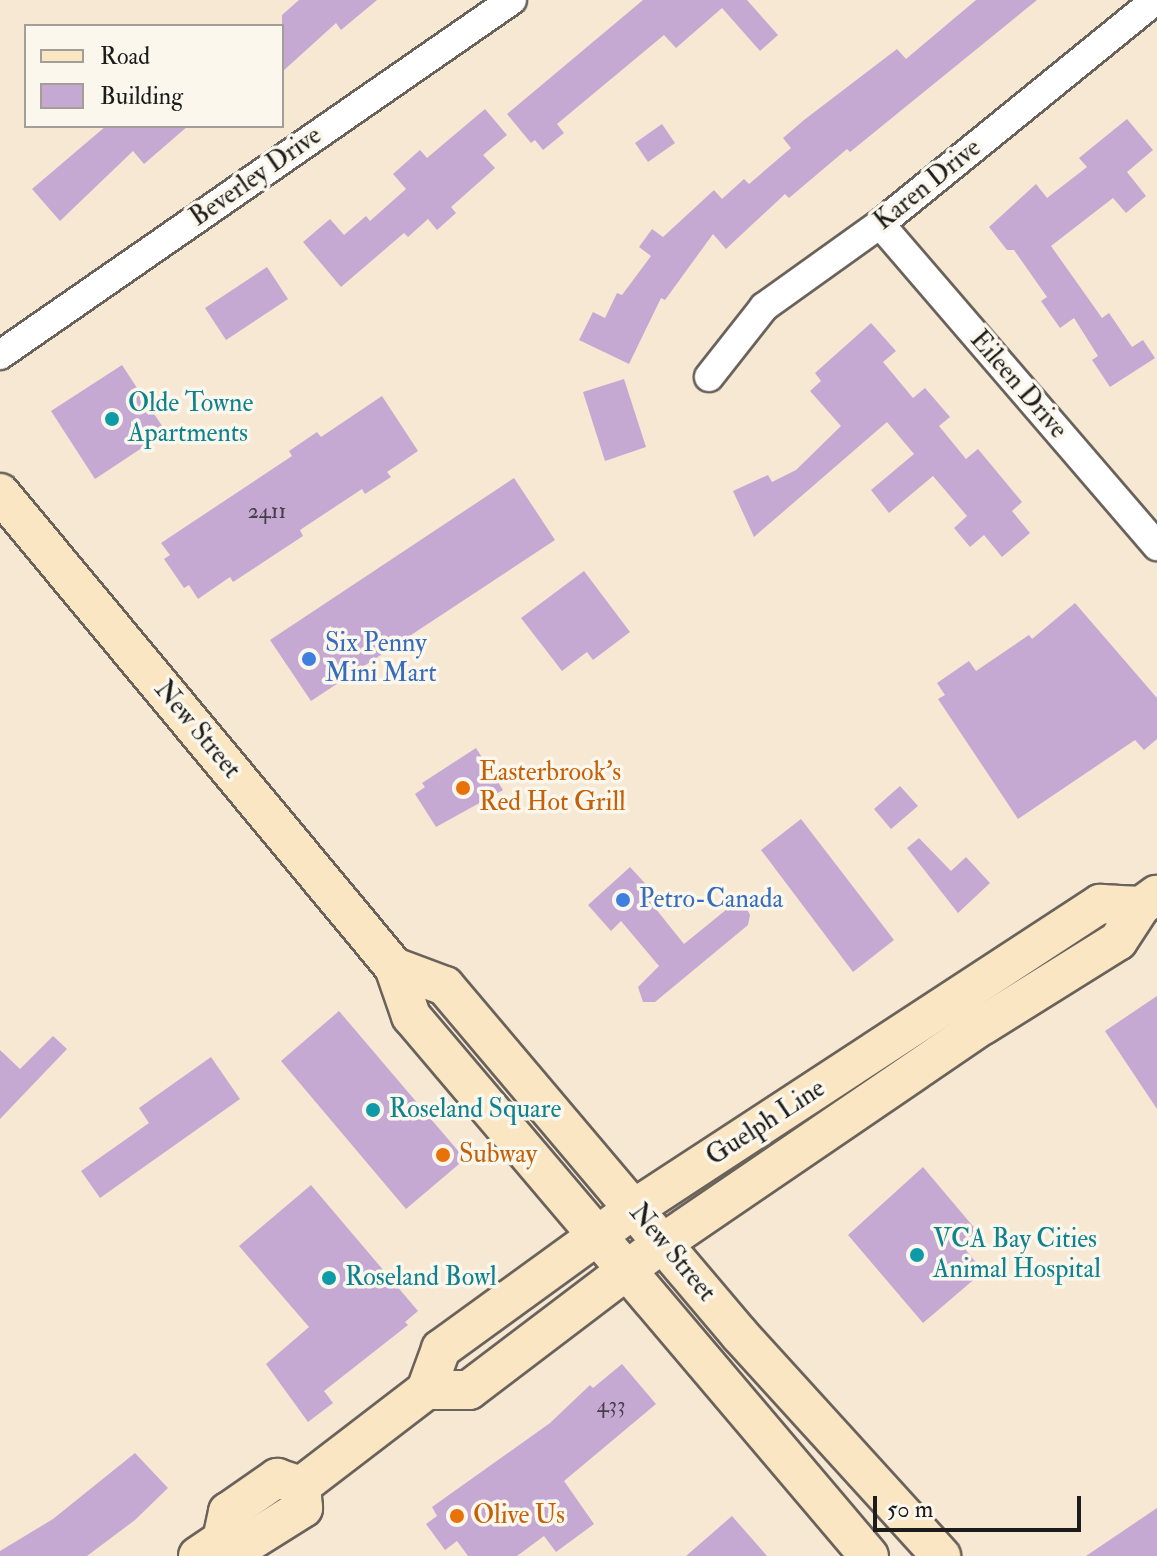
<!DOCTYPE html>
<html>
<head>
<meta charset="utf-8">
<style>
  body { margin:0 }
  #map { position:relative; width:1157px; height:1556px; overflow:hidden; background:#f7e8d3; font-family:"IM FELL Double Pica",serif }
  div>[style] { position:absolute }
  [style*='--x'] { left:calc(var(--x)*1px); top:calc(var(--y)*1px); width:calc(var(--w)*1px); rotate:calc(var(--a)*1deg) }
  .building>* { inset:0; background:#c5a9d3 }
  .roads { filter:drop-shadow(2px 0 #69635c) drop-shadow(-2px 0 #69635c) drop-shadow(0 2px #69635c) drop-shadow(0 -2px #69635c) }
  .minor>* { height:28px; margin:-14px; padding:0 14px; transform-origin:14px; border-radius:14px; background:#fff }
  .secondary>* { height:38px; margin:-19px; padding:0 19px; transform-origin:19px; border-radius:19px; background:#fbe6c4 }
  .dots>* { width:22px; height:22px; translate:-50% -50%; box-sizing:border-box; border:4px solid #fbf7ec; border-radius:50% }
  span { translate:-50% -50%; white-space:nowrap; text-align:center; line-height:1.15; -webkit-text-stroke:7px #fbf7ec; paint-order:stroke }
  .number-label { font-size:22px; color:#463f4a }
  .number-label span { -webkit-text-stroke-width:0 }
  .street-label { font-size:26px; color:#1c1c1c }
  .culture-label { font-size:26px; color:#0d838f }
  .left { translate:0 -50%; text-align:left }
  .shop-label { font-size:26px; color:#366cbe }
  .food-label { font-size:26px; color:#c56008 }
  .legend { position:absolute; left:24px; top:24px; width:260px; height:104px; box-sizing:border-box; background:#fbf7ec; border:2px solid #a29f99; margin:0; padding:10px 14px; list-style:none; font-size:24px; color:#1c1c1c }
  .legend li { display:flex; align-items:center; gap:16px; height:40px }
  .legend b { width:40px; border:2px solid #a29f99 }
  .scale { position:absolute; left:873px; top:1496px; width:208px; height:36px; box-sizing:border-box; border:4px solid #1c1c1c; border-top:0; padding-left:10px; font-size:24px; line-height:28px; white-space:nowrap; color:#1c1c1c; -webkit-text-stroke:6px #fbf7ec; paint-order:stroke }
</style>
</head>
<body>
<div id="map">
  <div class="building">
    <div style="clip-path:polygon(299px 0,377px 0,341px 30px,336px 23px,282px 72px,282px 15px)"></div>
    <div style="clip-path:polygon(643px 0,747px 0,778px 35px,760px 51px,722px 8px,676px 48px,664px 35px,557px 124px,564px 133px,543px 150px,535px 140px,531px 143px,507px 114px)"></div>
    <div style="clip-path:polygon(976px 0,1037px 0,850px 152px,847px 149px,789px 198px,785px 194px,726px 249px,713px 234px,665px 300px,661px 298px,629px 364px,579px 340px,593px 312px,605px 318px,617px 293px,622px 295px,651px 256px,639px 247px,652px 229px,663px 237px,714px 190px,722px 199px,744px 179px,749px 184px,791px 148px,783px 138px,804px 120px,897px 49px,906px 59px)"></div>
    <div style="clip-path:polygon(485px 109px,507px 135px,483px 155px,495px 168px,451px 207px,456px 213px,437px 230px,428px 219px,408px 237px,404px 233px,341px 287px,303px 242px,330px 219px,344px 235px,366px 216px,370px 221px,406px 189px,393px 174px,420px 150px,427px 158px)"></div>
    <div style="clip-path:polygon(1127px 119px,1153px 150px,1127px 172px,1146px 196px,1126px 213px,1113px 198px,1051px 246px,1102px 318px,1109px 313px,1132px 347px,1143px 340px,1155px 358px,1110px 387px,1092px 360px,1098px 356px,1074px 318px,1060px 328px,1041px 301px,1047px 297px,1014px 250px,1007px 250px,989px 227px,1036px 184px,1047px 198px,1087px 167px,1079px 158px)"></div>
    <div style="clip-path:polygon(662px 124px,675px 143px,648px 162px,635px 143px)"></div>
    <div style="clip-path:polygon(106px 126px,188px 126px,144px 164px,133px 151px,60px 221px,32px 189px)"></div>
    <div style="clip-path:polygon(267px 267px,288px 299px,226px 340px,205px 308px)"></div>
    <div style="clip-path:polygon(871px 323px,896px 351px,883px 362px,913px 398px,925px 388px,950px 417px,939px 426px,966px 459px,978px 449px,1022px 502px,1012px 511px,1030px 533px,1002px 557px,984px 535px,970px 547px,954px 528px,967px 516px,933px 476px,889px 513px,871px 490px,914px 454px,887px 422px,754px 537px,733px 491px,768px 475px,772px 482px,796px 470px,841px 426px,810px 391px,821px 381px,815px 373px)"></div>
    <div style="clip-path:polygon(122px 365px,166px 432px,95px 479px,51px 411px)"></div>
    <div style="clip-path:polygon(624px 379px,646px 447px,605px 461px,583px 392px)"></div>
    <div style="clip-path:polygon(382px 396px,418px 451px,387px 472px,391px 477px,365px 494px,362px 489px,300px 530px,303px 536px,233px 582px,230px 577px,198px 599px,189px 585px,184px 588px,164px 559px,170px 555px,161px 543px,292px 456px,289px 451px,317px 432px,321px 437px)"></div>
    <div style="clip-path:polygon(514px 478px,555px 540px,311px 701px,270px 640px)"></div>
    <div style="clip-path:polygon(584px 571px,630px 632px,593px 660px,587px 652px,562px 671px,521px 618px)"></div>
    <div style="clip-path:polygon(1075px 603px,1157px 698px,1157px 739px,1144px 750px,1135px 740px,1018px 819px,938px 699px,945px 695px,937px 683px,969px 661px,976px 671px,1029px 635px,1032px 639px)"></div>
    <div style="clip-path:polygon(476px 748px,503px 790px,436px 827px,415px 794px,425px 787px,422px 783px)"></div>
    <div style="clip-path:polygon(900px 786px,918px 806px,891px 829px,874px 809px)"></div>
    <div style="clip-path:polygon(801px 819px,894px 940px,853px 972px,761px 850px)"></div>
    <div style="clip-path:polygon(919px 838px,951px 871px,966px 857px,990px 883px,958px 913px,907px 848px)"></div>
    <div style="clip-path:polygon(630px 867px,653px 892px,647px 898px,684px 944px,732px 905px,745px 905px,750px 915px,748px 925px,655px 1002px,643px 1002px,638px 987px,659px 966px,621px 921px,611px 931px,588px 905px)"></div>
    <div style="clip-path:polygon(1157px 996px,1157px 1109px,1105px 1031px)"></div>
    <div style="clip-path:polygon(339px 1011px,465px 1159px,406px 1209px,281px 1061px)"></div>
    <div style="clip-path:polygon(53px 1036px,67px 1049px,0 1119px,0 1050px,20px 1069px)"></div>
    <div style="clip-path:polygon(211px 1057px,240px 1099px,100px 1198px,81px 1171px,149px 1123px,139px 1108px)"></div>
    <div style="clip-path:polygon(923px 1167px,977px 1231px,961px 1244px,978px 1265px,972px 1270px,978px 1276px,923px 1323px,848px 1235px)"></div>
    <div style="clip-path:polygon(311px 1185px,418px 1311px,405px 1322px,408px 1325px,324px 1391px,333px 1403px,308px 1422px,266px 1364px,309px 1327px,239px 1246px)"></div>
    <div style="clip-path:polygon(622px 1364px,656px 1404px,564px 1481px,594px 1524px,556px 1552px,544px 1536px,517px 1556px,468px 1556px,457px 1541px,445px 1550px,426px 1524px,437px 1516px,432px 1507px,550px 1423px,590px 1385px,593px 1388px)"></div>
    <div style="clip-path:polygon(135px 1453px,168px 1488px,135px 1520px,87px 1556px,0 1556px,0 1551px,53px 1519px)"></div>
    <div style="clip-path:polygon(1157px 1508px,1157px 1556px,1086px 1556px)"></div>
    <div style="clip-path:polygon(732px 1516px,767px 1556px,686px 1556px)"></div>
  </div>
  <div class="roads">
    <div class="minor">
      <div style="--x:880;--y:224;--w:425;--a:49.3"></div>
      <div style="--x:0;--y:355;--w:623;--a:-34.74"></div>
      <div style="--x:709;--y:377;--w:89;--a:-51.8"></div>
      <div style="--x:764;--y:307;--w:143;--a:-35.6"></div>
      <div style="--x:880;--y:224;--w:355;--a:-39.1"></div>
    </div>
    <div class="secondary">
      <div style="--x:0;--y:493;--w:616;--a:50.27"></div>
      <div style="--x:394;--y:967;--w:52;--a:70.9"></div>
      <div style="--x:411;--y:1016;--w:708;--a:49.7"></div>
      <div style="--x:394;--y:967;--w:54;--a:20.4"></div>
      <div style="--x:445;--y:986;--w:457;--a:49.8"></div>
      <div style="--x:740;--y:1335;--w:299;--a:47.7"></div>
      <div style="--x:426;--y:1390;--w:43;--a:0"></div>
      <div style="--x:469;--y:1390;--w:243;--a:-37.2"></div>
      <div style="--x:663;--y:1243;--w:387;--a:-34.3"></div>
      <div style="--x:983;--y:1025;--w:159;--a:-31.9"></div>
      <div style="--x:1118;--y:941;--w:42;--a:-56.7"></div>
      <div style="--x:1141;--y:906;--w:19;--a:-36"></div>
      <div style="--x:301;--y:1486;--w:158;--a:-37.5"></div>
      <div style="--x:426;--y:1390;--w:44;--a:-69.9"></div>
      <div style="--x:441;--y:1349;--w:240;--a:-36"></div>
      <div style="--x:635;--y:1208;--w:556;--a:-33.18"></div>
      <div style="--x:1100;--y:904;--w:41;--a:2.8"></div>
      <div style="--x:222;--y:1540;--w:29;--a:-78"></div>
      <div style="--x:228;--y:1512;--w:60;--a:-34.8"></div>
      <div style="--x:277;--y:1478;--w:25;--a:18"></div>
      <div style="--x:198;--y:1556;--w:29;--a:-34"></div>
      <div style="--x:222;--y:1540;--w:27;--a:4"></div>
      <div style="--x:249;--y:1542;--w:64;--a:-32.2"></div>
      <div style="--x:303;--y:1508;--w:22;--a:-95"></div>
    </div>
  </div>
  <div class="dots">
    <div style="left:112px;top:419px;background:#0f9aa8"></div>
    <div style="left:309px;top:659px;background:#3f7fe0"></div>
    <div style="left:463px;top:788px;background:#e8710a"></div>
    <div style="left:623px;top:900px;background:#3f7fe0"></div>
    <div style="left:373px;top:1110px;background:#0f9aa8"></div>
    <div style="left:443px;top:1155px;background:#e8710a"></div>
    <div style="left:917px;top:1255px;background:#0f9aa8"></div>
    <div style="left:329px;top:1278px;background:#0f9aa8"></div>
    <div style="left:457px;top:1516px;background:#e8710a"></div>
  </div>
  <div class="number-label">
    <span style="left:267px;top:512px">2411</span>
    <span style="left:611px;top:1406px">433</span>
  </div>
  <div class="street-label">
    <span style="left:256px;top:177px;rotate:-35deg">Beverley Drive</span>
    <span style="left:928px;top:185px;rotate:-39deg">Karen Drive</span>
    <span style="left:1018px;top:385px;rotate:49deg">Eileen Drive</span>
    <span style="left:197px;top:730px;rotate:50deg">New Street</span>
    <span style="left:766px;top:1123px;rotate:-33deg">Guelph Line</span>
    <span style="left:672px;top:1253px;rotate:50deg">New Street</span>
  </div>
  <div class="culture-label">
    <span class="left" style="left:128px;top:419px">Olde Towne<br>Apartments</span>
    <span class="left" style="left:389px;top:1110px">Roseland Square</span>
    <span class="left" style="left:933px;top:1255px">VCA Bay Cities<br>Animal Hospital</span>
    <span class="left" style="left:345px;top:1278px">Roseland Bowl</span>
  </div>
  <div class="shop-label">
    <span class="left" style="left:325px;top:659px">Six Penny<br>Mini Mart</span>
    <span class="left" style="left:639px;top:900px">Petro-Canada</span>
  </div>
  <div class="food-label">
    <span class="left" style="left:479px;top:788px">Easterbrook's<br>Red Hot Grill</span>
    <span class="left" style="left:459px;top:1155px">Subway</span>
    <span class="left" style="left:473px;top:1516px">Olive Us</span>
  </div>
  <ul class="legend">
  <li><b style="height:10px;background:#fbe6c4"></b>Road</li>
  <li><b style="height:22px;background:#c5a9d3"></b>Building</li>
  </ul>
  <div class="scale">50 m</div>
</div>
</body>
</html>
